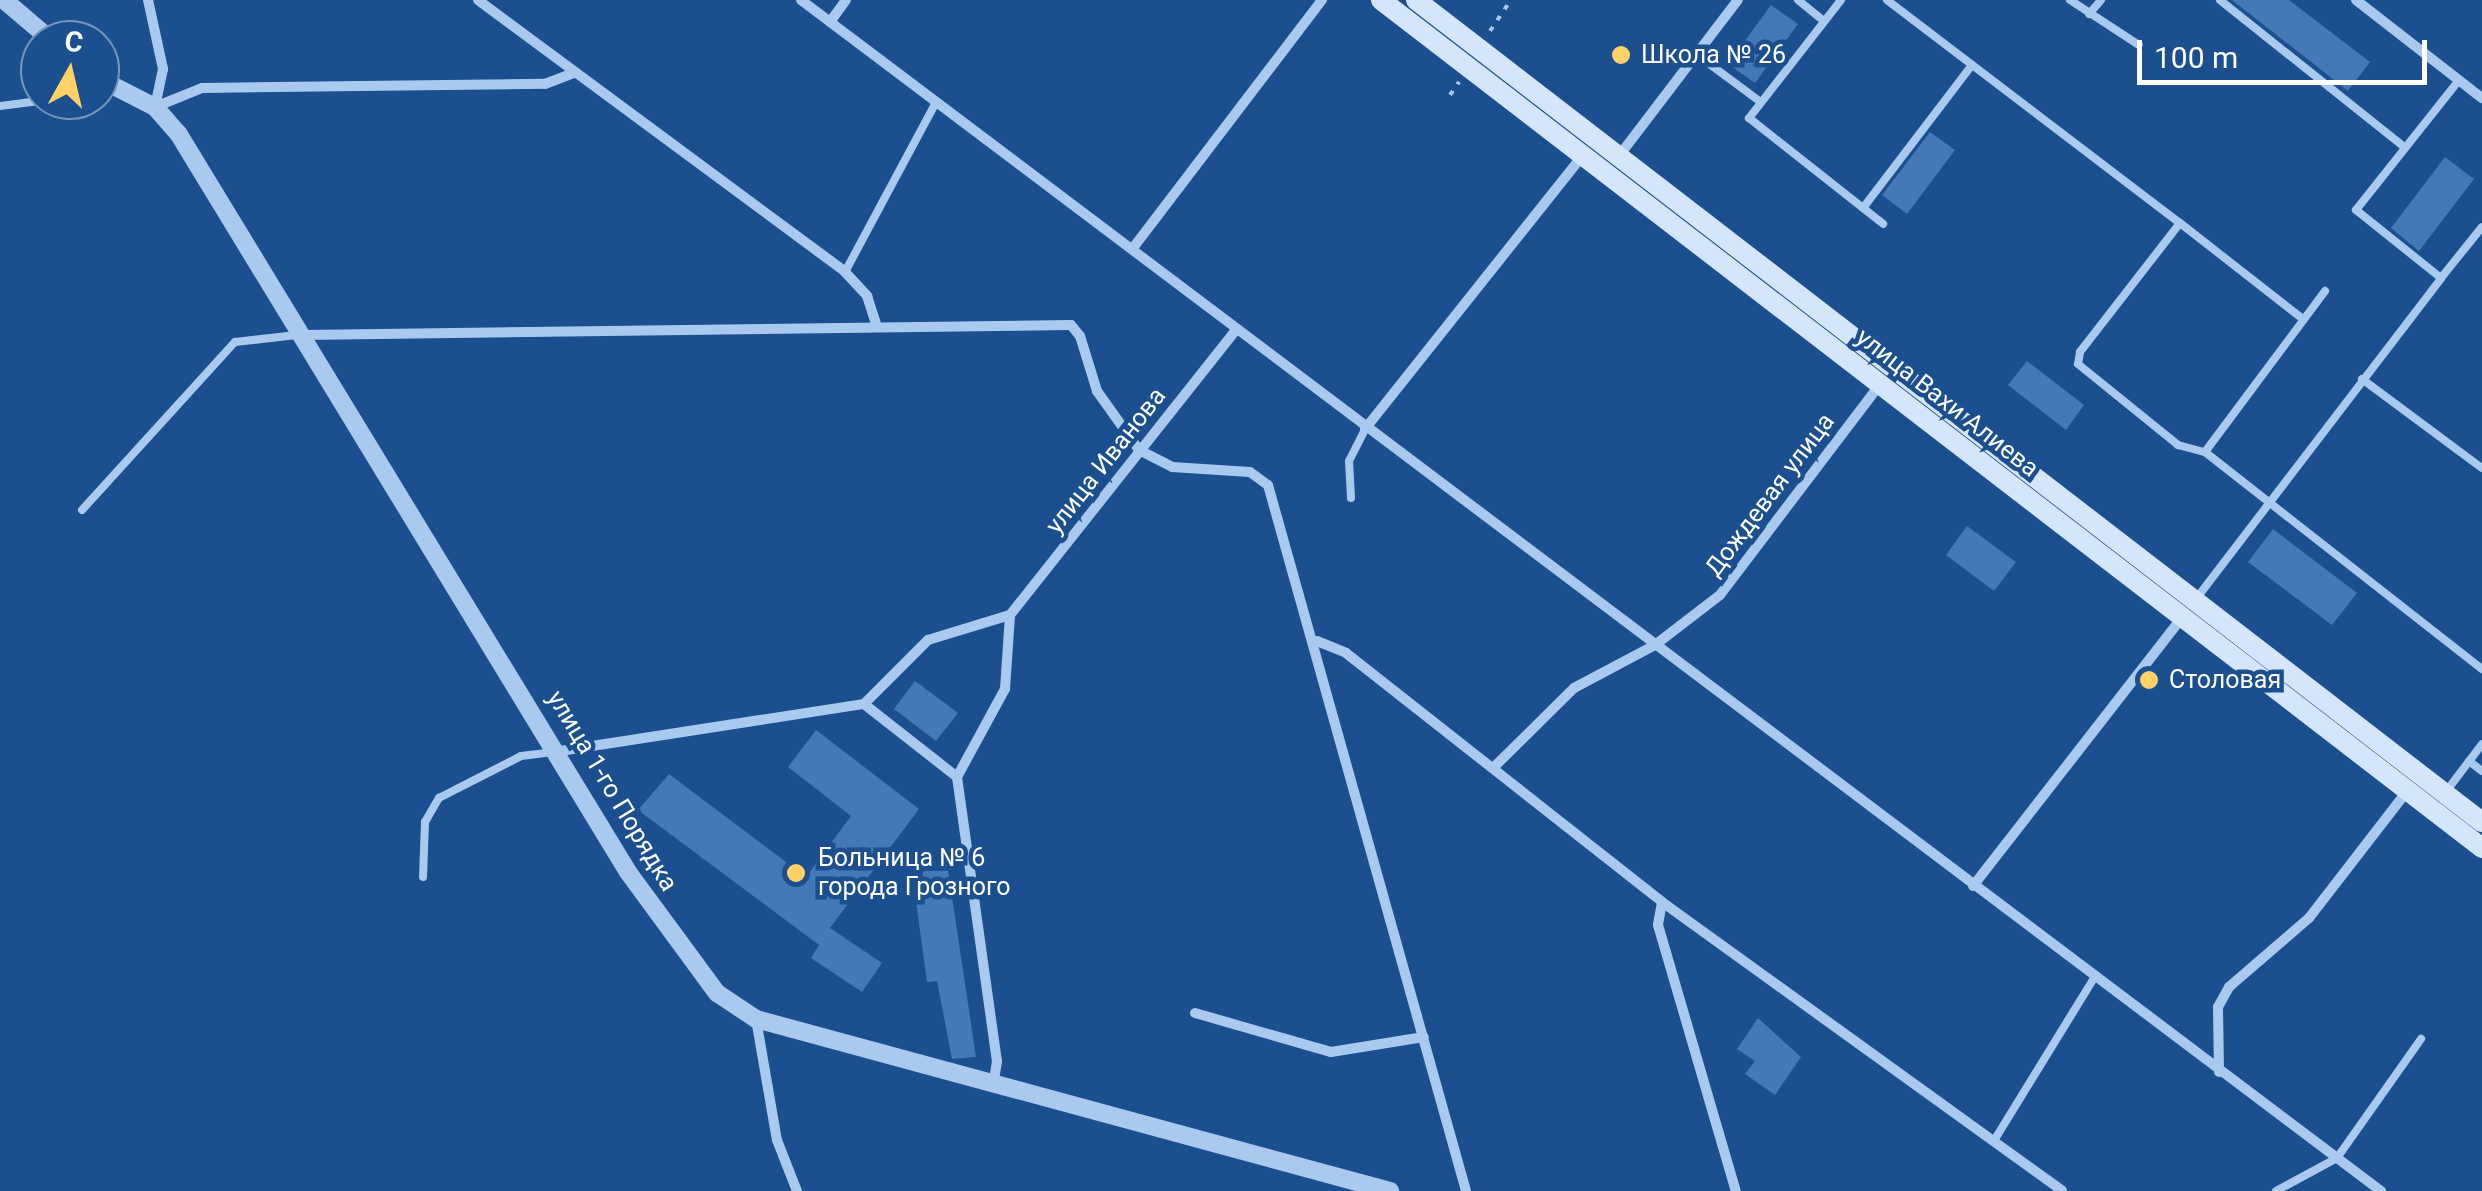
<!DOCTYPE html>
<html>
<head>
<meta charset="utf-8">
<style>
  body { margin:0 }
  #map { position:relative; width:2482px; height:1191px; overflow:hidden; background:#1b4f8f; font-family:Roboto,sans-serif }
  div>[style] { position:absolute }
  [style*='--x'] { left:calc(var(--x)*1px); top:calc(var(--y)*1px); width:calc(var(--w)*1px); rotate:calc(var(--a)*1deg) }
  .building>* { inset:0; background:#4478b7 }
  .path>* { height:4px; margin-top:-2px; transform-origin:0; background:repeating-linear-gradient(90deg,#a9c9ee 0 5px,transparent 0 13px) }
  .service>* { height:8px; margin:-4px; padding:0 4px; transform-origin:4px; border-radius:4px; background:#a9c9ee }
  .minor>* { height:10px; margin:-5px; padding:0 5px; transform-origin:5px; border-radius:5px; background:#a9c9ee }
  .tertiary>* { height:18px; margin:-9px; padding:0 9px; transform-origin:9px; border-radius:9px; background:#a9c9ee }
  .secondary>* { height:20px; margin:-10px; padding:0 10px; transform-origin:10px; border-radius:10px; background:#d6e6fa }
  .dots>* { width:28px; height:28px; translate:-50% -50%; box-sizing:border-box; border:5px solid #1b4f8f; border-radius:50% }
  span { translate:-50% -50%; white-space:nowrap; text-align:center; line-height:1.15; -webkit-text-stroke:9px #1b4f8f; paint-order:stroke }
  .poi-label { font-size:25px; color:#fff }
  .left { translate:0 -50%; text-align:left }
  .street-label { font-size:25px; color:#fff }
  .north { position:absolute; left:20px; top:20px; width:100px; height:100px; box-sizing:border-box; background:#1b4f8f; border:2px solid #7695bc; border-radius:50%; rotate:8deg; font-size:28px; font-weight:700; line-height:40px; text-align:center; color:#fff }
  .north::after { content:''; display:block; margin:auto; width:35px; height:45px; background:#ffd166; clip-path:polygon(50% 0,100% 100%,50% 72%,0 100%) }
  .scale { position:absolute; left:2137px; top:40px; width:290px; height:45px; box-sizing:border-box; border:5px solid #fff; border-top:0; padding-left:12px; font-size:30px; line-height:35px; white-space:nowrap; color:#fff; -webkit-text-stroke:8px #1b4f8f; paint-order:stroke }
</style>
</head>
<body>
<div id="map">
  <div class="building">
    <div style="clip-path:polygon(2232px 0,2289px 0,2370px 62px,2348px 91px)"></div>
    <div style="clip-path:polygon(1771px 5px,1798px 24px,1755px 83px,1728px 64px)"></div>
    <div style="clip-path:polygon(1930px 132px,1955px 150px,1907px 214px,1882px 195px)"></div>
    <div style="clip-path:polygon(2445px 157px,2474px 179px,2419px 251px,2391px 228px)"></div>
    <div style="clip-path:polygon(2027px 361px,2084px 405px,2066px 430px,2008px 385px)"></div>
    <div style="clip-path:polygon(1967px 526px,2016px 562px,1994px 591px,1946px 555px)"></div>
    <div style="clip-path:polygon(2273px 529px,2357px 593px,2332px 625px,2248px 562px)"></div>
    <div style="clip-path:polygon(915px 681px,958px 713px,936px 741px,894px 709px)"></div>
    <div style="clip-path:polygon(816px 730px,919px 809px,830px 928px,882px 963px,862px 992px,811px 958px,819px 945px,638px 810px,669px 774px,806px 877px,851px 816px,788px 767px)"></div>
    <div style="clip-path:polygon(948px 870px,976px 1057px,952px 1059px,937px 981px,927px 982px,912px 872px)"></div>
    <div style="clip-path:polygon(1758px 1018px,1801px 1057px,1775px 1095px,1745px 1074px,1755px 1061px,1737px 1049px)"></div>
  </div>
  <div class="path">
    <div style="--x:1490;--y:31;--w:37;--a:-56"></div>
    <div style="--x:1450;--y:95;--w:16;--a:-55"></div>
  </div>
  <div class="service">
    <div style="--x:1798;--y:0;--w:33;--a:39"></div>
    <div style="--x:1841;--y:0;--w:150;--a:127.9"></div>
    <div style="--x:1749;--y:118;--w:171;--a:38.3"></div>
    <div style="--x:1887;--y:0;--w:368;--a:37.3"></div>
    <div style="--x:2180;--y:223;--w:163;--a:127.8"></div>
    <div style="--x:2080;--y:352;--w:12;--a:99"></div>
    <div style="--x:2078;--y:364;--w:129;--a:39"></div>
    <div style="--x:2178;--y:445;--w:28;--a:15"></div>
    <div style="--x:2205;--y:452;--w:201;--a:-53.3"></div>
    <div style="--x:2070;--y:0;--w:82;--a:33.1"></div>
    <div style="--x:2220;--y:0;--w:234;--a:38.6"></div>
    <div style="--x:2089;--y:14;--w:18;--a:-49"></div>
    <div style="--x:1696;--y:54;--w:77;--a:36.6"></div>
    <div style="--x:0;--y:106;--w:47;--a:-7.3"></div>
    <div style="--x:1863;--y:208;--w:180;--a:-52.7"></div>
    <div style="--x:2180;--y:223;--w:157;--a:38"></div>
    <div style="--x:845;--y:272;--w:193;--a:-61.8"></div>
    <div style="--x:2441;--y:278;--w:65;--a:-51.2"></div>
    <div style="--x:2362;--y:379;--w:149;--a:36.6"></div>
    <div style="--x:2205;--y:452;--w:352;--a:38.1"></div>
    <div style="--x:1351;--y:498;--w:37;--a:-93"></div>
    <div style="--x:1349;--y:461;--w:36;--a:-63"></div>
    <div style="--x:82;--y:510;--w:227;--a:-47.7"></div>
    <div style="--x:235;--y:342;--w:62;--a:-6.4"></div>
    <div style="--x:2196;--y:599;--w:404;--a:-52.6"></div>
    <div style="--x:2441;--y:278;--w:109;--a:-141.3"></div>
    <div style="--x:2356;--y:210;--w:166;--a:-51.6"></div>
    <div style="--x:2469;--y:761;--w:16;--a:38"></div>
    <div style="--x:2445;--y:793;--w:61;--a:-52.9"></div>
    <div style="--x:423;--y:877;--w:55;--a:-87.9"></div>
    <div style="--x:425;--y:822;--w:28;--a:-60"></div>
    <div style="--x:439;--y:798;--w:92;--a:-27.1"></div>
    <div style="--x:521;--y:756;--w:34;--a:-7"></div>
    <div style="--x:1995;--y:1139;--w:187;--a:-58.4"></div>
    <div style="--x:2276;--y:1191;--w:69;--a:-28.4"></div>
    <div style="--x:2337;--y:1158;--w:146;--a:-54.8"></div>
  </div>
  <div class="minor">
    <div style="--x:148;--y:0;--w:71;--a:77.7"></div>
    <div style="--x:163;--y:69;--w:39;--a:102"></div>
    <div style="--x:478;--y:0;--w:457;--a:36.5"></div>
    <div style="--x:845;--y:272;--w:33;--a:47"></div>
    <div style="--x:867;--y:296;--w:28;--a:72"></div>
    <div style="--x:801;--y:0;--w:1979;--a:37.01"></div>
    <div style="--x:2356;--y:0;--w:160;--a:37.9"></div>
    <div style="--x:830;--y:22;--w:27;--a:-54"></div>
    <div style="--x:155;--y:107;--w:51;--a:-22"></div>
    <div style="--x:202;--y:88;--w:343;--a:-0.7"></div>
    <div style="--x:545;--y:84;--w:30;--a:-21"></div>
    <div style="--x:1619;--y:156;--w:196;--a:-52.7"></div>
    <div style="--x:1133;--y:248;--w:312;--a:-52.7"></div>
    <div style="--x:304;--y:335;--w:767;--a:-0.75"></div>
    <div style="--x:1071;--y:325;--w:14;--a:51"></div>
    <div style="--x:1080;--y:336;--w:58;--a:72.8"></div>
    <div style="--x:1097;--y:391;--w:72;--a:54.6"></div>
    <div style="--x:1139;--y:450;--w:37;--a:27"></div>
    <div style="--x:1172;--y:467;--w:78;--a:3.7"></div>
    <div style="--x:1250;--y:472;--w:22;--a:36"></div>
    <div style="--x:1268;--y:485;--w:733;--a:74.33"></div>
    <div style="--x:1365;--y:429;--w:350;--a:-51.5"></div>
    <div style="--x:1317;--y:641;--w:31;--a:22"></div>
    <div style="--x:1346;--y:653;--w:402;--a:38.2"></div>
    <div style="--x:1662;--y:902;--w:493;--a:35.8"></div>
    <div style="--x:864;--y:704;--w:91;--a:-45"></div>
    <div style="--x:928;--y:640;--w:86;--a:-17"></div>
    <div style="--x:1010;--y:615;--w:361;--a:-51.6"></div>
    <div style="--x:560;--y:751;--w:308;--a:-8.8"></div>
    <div style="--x:864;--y:704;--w:118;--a:38.1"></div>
    <div style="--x:957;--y:777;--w:287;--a:82"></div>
    <div style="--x:997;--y:1061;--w:25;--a:99"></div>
    <div style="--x:1495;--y:766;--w:111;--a:-44.6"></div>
    <div style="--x:1574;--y:688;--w:92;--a:-28"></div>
    <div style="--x:1655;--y:645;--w:82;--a:-37.6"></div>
    <div style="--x:1720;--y:595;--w:265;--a:-52.8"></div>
    <div style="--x:957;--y:777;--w:100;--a:-61.4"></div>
    <div style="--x:1005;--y:689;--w:74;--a:-86.1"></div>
    <div style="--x:1973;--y:886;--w:342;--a:-52.1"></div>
    <div style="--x:1662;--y:902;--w:23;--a:100"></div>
    <div style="--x:1658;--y:925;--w:277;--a:73.7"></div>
    <div style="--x:1195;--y:1013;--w:141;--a:16"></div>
    <div style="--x:1331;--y:1052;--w:94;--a:-9.2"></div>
    <div style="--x:756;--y:1019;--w:123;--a:80.2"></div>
    <div style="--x:777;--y:1140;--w:55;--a:68.6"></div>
    <div style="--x:2219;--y:1072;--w:65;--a:-90.9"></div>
    <div style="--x:2218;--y:1007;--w:23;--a:-61"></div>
    <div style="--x:2229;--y:987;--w:106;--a:-40.8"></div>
    <div style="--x:2309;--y:918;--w:160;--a:-52.3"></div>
  </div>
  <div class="tertiary">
    <div style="--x:4;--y:0;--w:62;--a:40.4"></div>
    <div style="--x:100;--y:79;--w:62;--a:27"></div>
    <div style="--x:155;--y:107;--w:35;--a:49"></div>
    <div style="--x:178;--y:133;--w:865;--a:58.66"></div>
    <div style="--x:628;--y:872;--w:150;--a:53.7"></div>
    <div style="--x:717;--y:993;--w:47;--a:33.7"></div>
    <div style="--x:756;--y:1019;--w:657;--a:15.18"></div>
  </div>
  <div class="secondary">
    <div style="--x:1381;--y:0;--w:1390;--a:37.6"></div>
    <div style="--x:1416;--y:0;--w:1346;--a:37.64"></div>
  </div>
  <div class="dots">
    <div style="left:1621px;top:55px;background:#ffd166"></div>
    <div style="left:2149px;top:680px;background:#ffd166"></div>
    <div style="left:796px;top:873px;background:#ffd166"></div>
  </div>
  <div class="poi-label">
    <span class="left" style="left:1641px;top:55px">Школа № 26</span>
    <span class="left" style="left:2169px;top:680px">Столовая</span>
    <span class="left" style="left:818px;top:873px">Больница № 6<br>города Грозного</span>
  </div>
  <div class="street-label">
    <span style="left:1947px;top:403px;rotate:38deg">улица Вахи Алиева</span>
    <span style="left:1106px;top:461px;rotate:-52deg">улица Иванова</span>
    <span style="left:1770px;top:495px;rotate:-53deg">Дождевая улица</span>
    <span style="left:612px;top:791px;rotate:59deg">улица 1-го Порядка</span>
  </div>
  <div class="north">С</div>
  <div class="scale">100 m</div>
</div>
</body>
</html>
